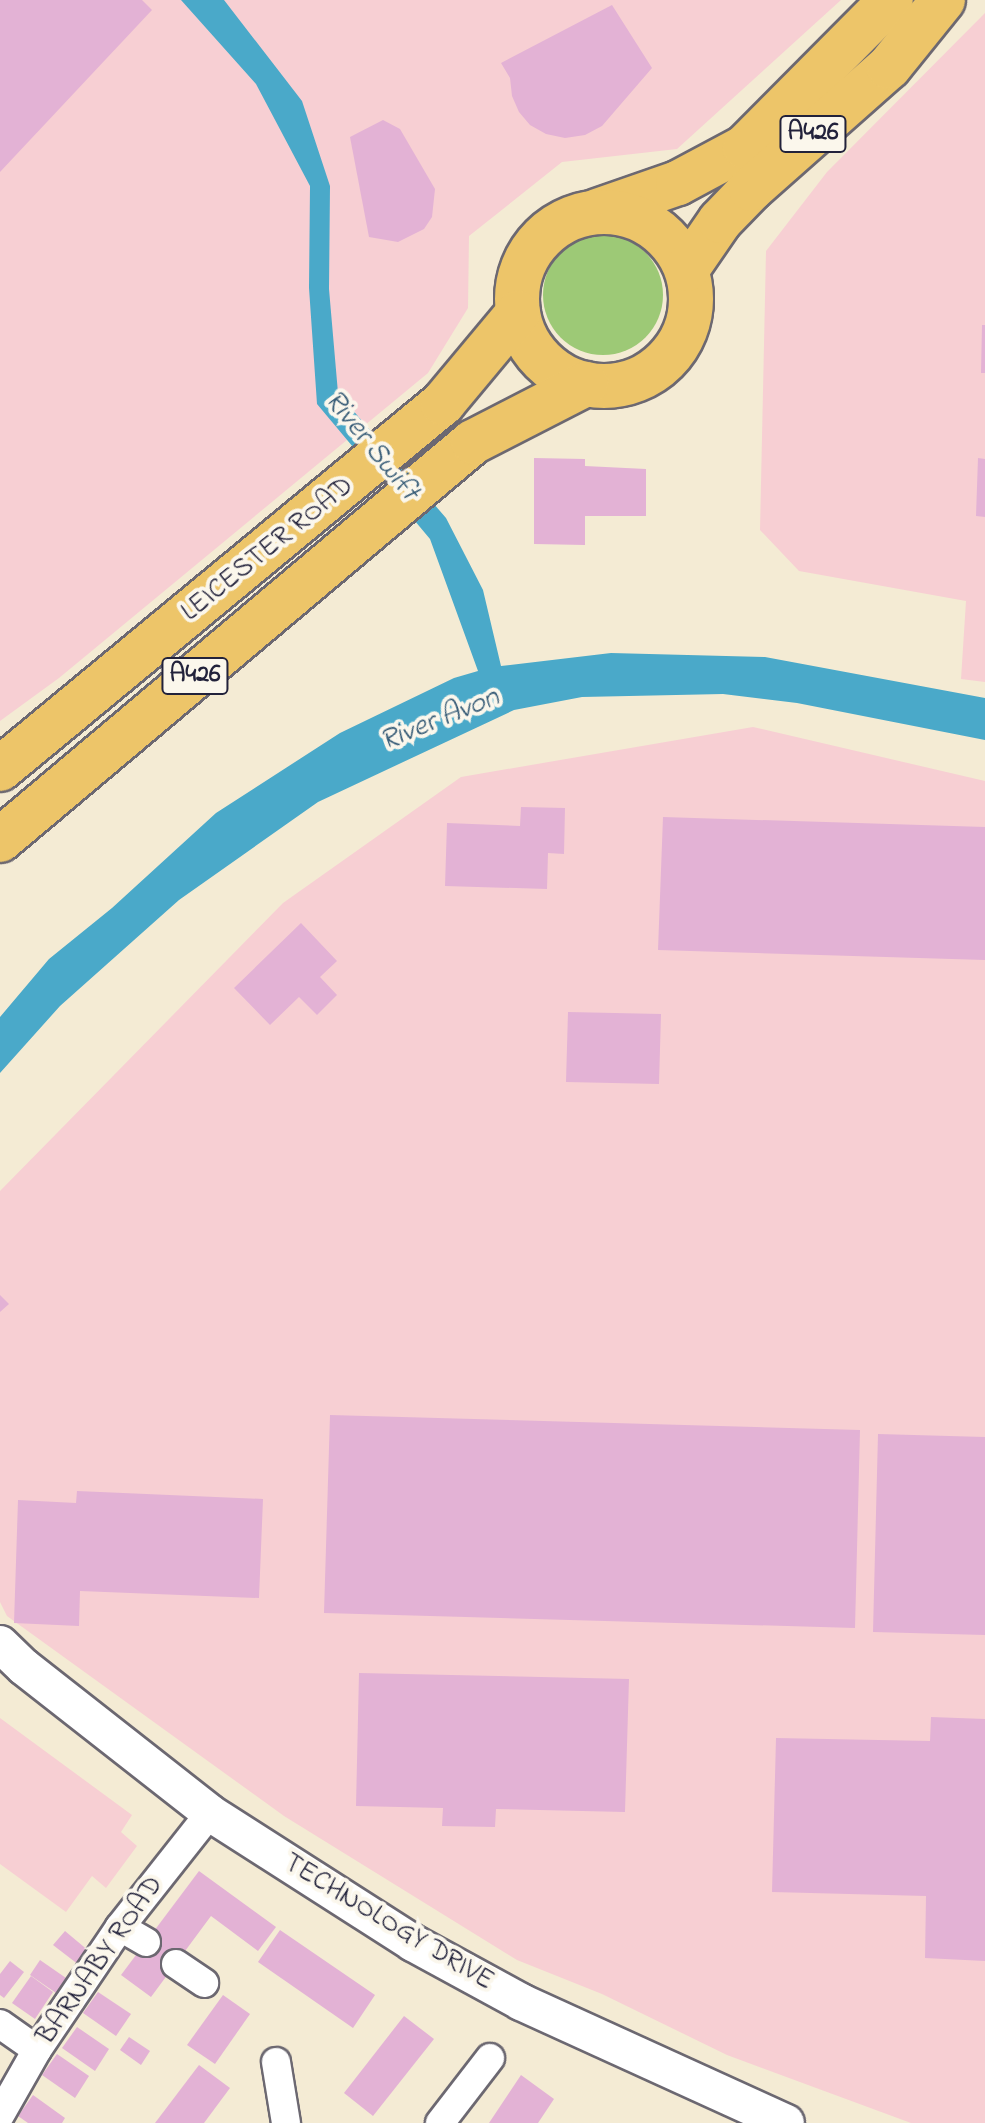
<!DOCTYPE html>
<html>
<head>
<meta charset="utf-8">
<style>
  body { margin:0 }
  #map { position:relative; width:985px; height:2123px; overflow:hidden; background:#f4ebd4; font-family:"Indie Flower",sans-serif }
  div>[style] { position:absolute }
  [style*='--x'] { left:calc(var(--x)*1px); top:calc(var(--y)*1px); width:calc(var(--w)*1px); rotate:calc(var(--a)*1deg) }
  .built>* { inset:0; background:#f7cfd3 }
  .green>* { inset:0; background:#9dc976 }
  .round { border-radius:50% }
  .water>* { inset:0; background:#4aa9c9 }
  .building>* { inset:0; background:#e3b2d5 }
  .roads { filter:drop-shadow(2px 0 #6c6871) drop-shadow(-2px 0 #6c6871) drop-shadow(0 2px #6c6871) drop-shadow(0 -2px #6c6871) }
  .minor>* { height:28px; margin:-14px; padding:0 14px; transform-origin:14px; border-radius:14px; background:#fff }
  .tertiary>* { height:36px; margin:-18px; padding:0 18px; transform-origin:18px; border-radius:18px; background:#fff }
  .trunk>* { height:44px; margin:-22px; padding:0 22px; transform-origin:22px; border-radius:22px; background:#edc569 }
  .trunk>.ring { margin:-22px; padding:0; box-sizing:content-box; background:none; border:44px solid #edc569; border-radius:50% }
  span { translate:-50% -50%; white-space:nowrap; text-align:center; line-height:1.15; -webkit-text-stroke:8px #fbf7ec; paint-order:stroke }
  .shield-label span { padding:2px 6px; background:#fbf7ec; border:2px solid; border-radius:6px; -webkit-text-stroke-width:0 }
  .shield-label { font-size:26px; color:#22223b; font-weight:700 }
  .street-label { font-size:28px; color:#22223b }
  .water-label { font-size:30px; color:#325874; font-style:italic }
</style>
</head>
<body>
<div id="map">
  <div class="built">
    <div style="clip-path:polygon(0 0,841px 0,677px 149px,562px 162px,469px 236px,468px 308px,428px 373px,59px 678px,0 721px)"></div>
    <div style="clip-path:polygon(985px 13px,985px 682px,961px 679px,966px 601px,799px 571px,760px 530px,766px 251px,827px 172px)"></div>
    <div style="clip-path:polygon(753px 727px,985px 781px,985px 2123px,911px 2123px,727px 2055px,602px 1994px,517px 1960px,284px 1816px,7px 1616px,0 1602px,0 1191px,283px 903px,461px 777px)"></div>
    <div style="clip-path:polygon(0 1718px,132px 1815px,121px 1832px,137px 1846px,106px 1888px,92px 1876px,66px 1912px,0 1864px)"></div>
  </div>
  <div class="green">
    <div class="round" style="left:543px;top:235px;width:120px;height:120px"></div>
  </div>
  <div class="water">
    <div style="clip-path:polygon(181px 0,224px 0,302px 101px,330px 186px,329px 289px,338px 393px,446px 518px,483px 590px,501px 666px,611px 653px,765px 657px,985px 698px,985px 740px,797px 703px,723px 694px,582px 697px,514px 710px,318px 802px,179px 900px,60px 1006px,0 1073px,0 1017px,49px 959px,112px 908px,216px 813px,340px 733px,454px 678px,478px 671px,430px 539px,317px 404px,309px 288px,310px 186px,256px 84px)"></div>
  </div>
  <div class="building">
    <div style="clip-path:polygon(0 0,142px 0,152px 10px,0 172px)"></div>
    <div style="clip-path:polygon(612px 5px,652px 68px,602px 126px,585px 135px,565px 138px,546px 134px,530px 125px,519px 112px,512px 96px,510px 78px,501px 63px)"></div>
    <div style="clip-path:polygon(383px 120px,400px 129px,435px 189px,432px 217px,424px 229px,398px 242px,369px 237px,350px 137px)"></div>
    <div style="clip-path:polygon(982px 325px,985px 325px,985px 373px,981px 373px)"></div>
    <div style="clip-path:polygon(534px 458px,585px 459px,585px 466px,646px 469px,646px 516px,585px 516px,585px 545px,534px 544px)"></div>
    <div style="clip-path:polygon(978px 458px,985px 459px,985px 517px,976px 516px)"></div>
    <div style="clip-path:polygon(521px 807px,565px 808px,564px 854px,548px 853px,547px 889px,445px 886px,447px 823px,520px 826px)"></div>
    <div style="clip-path:polygon(663px 817px,985px 827px,985px 960px,658px 950px)"></div>
    <div style="clip-path:polygon(301px 923px,337px 961px,320px 977px,337px 995px,317px 1015px,299px 997px,270px 1025px,234px 988px)"></div>
    <div style="clip-path:polygon(568px 1012px,661px 1014px,659px 1084px,566px 1082px)"></div>
    <div style="clip-path:polygon(0 1295px,9px 1304px,0 1312px)"></div>
    <div style="clip-path:polygon(330px 1415px,860px 1430px,855px 1628px,324px 1613px)"></div>
    <div style="clip-path:polygon(878px 1434px,985px 1437px,985px 1635px,873px 1632px)"></div>
    <div style="clip-path:polygon(77px 1491px,263px 1499px,259px 1598px,80px 1591px,79px 1626px,14px 1623px,18px 1500px,76px 1503px)"></div>
    <div style="clip-path:polygon(359px 1673px,629px 1679px,625px 1812px,496px 1809px,495px 1827px,442px 1826px,443px 1808px,356px 1806px)"></div>
    <div style="clip-path:polygon(931px 1717px,985px 1719px,985px 1961px,925px 1958px,926px 1896px,772px 1892px,776px 1738px,930px 1741px)"></div>
    <div style="clip-path:polygon(199px 1871px,276px 1927px,258px 1951px,211px 1916px,151px 1997px,121px 1975px)"></div>
    <div style="clip-path:polygon(280px 1930px,375px 1995px,353px 2028px,258px 1962px)"></div>
    <div style="clip-path:polygon(65px 1931px,90px 1952px,79px 1965px,53px 1945px)"></div>
    <div style="clip-path:polygon(40px 1960px,66px 1978px,56px 1993px,30px 1975px)"></div>
    <div style="clip-path:polygon(10px 1961px,24px 1972px,4px 1998px,0 1995px,0 1974px)"></div>
    <div style="clip-path:polygon(31px 1976px,53px 1992px,35px 2019px,12px 2003px)"></div>
    <div style="clip-path:polygon(98px 1992px,131px 2014px,116px 2036px,83px 2013px)"></div>
    <div style="clip-path:polygon(223px 1995px,250px 2014px,215px 2064px,187px 2045px)"></div>
    <div style="clip-path:polygon(404px 2016px,434px 2039px,373px 2116px,344px 2093px)"></div>
    <div style="clip-path:polygon(77px 2027px,109px 2049px,95px 2071px,62px 2048px)"></div>
    <div style="clip-path:polygon(129px 2037px,150px 2051px,141px 2065px,120px 2050px)"></div>
    <div style="clip-path:polygon(57px 2054px,89px 2076px,75px 2098px,42px 2075px)"></div>
    <div style="clip-path:polygon(199px 2065px,230px 2088px,204px 2123px,155px 2123px)"></div>
    <div style="clip-path:polygon(521px 2075px,554px 2099px,538px 2123px,489px 2123px)"></div>
    <div style="clip-path:polygon(33px 2095px,65px 2118px,62px 2123px,28px 2123px,18px 2116px)"></div>
  </div>
  <div class="roads">
    <div class="minor">
      <div style="--x:120;--y:1927;--w:30;--a:30"></div>
      <div style="--x:176;--y:1964;--w:34;--a:34"></div>
      <div style="--x:0;--y:2024;--w:45;--a:35.1"></div>
      <div style="--x:276;--y:2062;--w:62;--a:80.7"></div>
      <div style="--x:0;--y:2115;--w:75;--a:-60.4"></div>
      <div style="--x:37;--y:2050;--w:148;--a:-56"></div>
      <div style="--x:120;--y:1927;--w:145;--a:-51.7"></div>
      <div style="--x:440;--y:2123;--w:82;--a:-52.4"></div>
    </div>
    <div class="tertiary">
      <div style="--x:0;--y:1644;--w:33;--a:44"></div>
      <div style="--x:24;--y:1667;--w:236;--a:38.1"></div>
      <div style="--x:210;--y:1813;--w:241;--a:32.6"></div>
      <div style="--x:413;--y:1943;--w:123;--a:28.6"></div>
      <div style="--x:521;--y:2002;--w:291;--a:24.5"></div>
    </div>
    <div class="trunk">
      <div style="--x:597;--y:211;--w:86;--a:-19.1"></div>
      <div style="--x:678;--y:183;--w:76;--a:-28.2"></div>
      <div style="--x:745;--y:147;--w:207;--a:-45.2"></div>
      <div class="ring" style="left:517px;top:212px;width:130px;height:130px"></div>
      <div style="--x:687;--y:269;--w:58;--a:-55.5"></div>
      <div style="--x:720;--y:221;--w:45;--a:-45.9"></div>
      <div style="--x:751;--y:189;--w:184;--a:-41.5"></div>
      <div style="--x:889;--y:67;--w:86;--a:-51.1"></div>
      <div style="--x:0;--y:769;--w:575;--a:-39.56"></div>
      <div style="--x:443;--y:403;--w:117;--a:-50.2"></div>
      <div style="--x:0;--y:840;--w:618;--a:-40.08"></div>
      <div style="--x:473;--y:442;--w:127;--a:-27.2"></div>
    </div>
  </div>
  <div class="shield-label">
    <span style="left:813px;top:134px">A426</span>
    <span style="left:195px;top:676px">A426</span>
  </div>
  <div class="street-label">
    <span style="left:268px;top:550px;rotate:-39deg">LEICESTER ROAD</span>
    <span style="left:388px;top:1923px;rotate:31deg">TECHNOLOGY DRIVE</span>
    <span style="left:101px;top:1961px;rotate:-55deg">BARNABY ROAD</span>
  </div>
  <div class="water-label">
    <span style="left:371px;top:446px;rotate:51deg">River Swift</span>
    <span style="left:440px;top:720px;rotate:-22deg">River Avon</span>
  </div>
</div>
</body>
</html>
